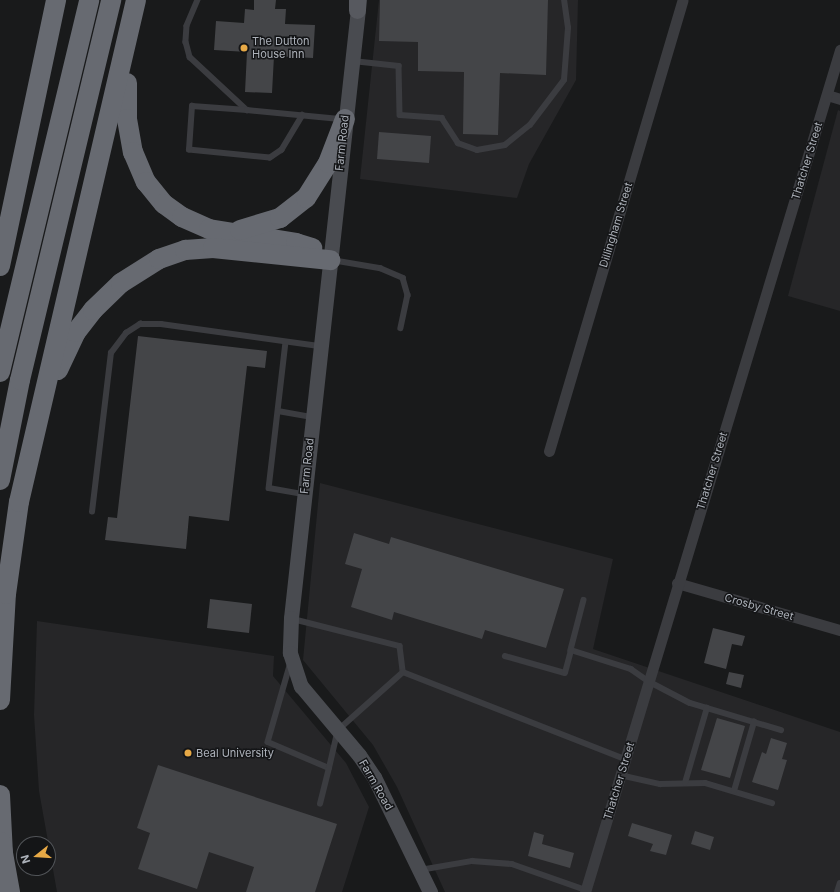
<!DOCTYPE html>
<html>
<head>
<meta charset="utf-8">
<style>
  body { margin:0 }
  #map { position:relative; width:840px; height:892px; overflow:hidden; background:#191a1b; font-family:Inter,sans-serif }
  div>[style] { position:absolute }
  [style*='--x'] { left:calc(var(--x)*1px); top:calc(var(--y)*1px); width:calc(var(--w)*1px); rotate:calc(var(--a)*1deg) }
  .built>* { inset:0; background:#262628 }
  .building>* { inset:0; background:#444548 }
  .lane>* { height:5.5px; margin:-2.75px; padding:0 2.75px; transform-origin:2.75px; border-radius:2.75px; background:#3b3c40 }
  .street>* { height:11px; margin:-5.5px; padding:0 5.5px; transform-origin:5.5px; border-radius:5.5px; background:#3b3c40 }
  .secondary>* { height:15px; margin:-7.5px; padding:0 7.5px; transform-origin:7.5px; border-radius:7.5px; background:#494b50 }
  .primary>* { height:17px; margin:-8.5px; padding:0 8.5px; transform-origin:8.5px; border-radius:8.5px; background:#57595f }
  .highway>* { height:20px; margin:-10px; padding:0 10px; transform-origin:10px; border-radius:10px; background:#676a71 }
  .dots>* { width:11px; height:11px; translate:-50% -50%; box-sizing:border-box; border:2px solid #141517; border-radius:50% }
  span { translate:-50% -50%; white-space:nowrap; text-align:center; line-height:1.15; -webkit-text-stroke:3px #141517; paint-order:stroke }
  .poi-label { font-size:11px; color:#adb2ba }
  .left { translate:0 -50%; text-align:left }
  .street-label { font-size:11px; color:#adb2ba }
  .north { position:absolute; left:16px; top:836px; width:40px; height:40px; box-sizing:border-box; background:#141517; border:1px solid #515458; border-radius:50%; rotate:253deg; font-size:11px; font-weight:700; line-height:16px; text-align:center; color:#adb2ba }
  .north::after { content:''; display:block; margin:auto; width:14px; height:18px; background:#e7a946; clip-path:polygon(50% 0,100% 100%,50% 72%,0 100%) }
</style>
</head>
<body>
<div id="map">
  <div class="built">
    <div style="clip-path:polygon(379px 0,578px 0,576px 80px,529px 164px,517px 198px,360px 179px)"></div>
    <div style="clip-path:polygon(838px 110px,840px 111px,840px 311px,788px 296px)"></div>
    <div style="clip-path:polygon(320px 483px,613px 559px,593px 649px,840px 732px,840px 892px,445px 892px,397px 787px,373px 745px,303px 660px)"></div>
    <div style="clip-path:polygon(37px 621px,274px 656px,273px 676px,346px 763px,369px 807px,342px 892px,57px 892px,39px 791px,34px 715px)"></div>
  </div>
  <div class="building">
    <div style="clip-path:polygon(254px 0,276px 0,275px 9px,286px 9px,285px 24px,315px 25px,313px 58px,274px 56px,272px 93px,245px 92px,247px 52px,214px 50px,216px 21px,244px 23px,245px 9px,254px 10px)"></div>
    <div style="clip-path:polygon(380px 0,548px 0,546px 75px,500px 73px,498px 135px,463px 134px,464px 72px,418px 71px,418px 42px,379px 41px)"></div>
    <div style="clip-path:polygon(379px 132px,431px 136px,429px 163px,377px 159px)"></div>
    <div style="clip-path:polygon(138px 336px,267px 351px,265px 368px,247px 366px,229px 521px,189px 516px,186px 549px,105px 540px,108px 517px,117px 518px)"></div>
    <div style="clip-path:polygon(354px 533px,389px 544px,391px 537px,564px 589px,546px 648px,485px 630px,482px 639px,394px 612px,392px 620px,351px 607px,362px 569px,345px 564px)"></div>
    <div style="clip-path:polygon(210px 599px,252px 604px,249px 633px,207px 628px)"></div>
    <div style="clip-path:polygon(713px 628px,745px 636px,742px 646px,732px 644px,726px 669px,704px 663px)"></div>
    <div style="clip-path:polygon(729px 672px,744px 675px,741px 688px,726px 684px)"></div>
    <div style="clip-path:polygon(717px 718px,745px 726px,730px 778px,701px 770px)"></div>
    <div style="clip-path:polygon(771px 738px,787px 743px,782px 759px,787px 760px,778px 790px,752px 782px,762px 752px,766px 754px)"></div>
    <div style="clip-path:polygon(158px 765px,337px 824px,315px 892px,246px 892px,254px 867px,209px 852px,197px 889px,138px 869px,150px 833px,137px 828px)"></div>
    <div style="clip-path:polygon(632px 823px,672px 835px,666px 855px,650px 851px,653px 844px,628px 836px)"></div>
    <div style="clip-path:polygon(695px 831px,714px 837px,710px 850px,691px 844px)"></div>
    <div style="clip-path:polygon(534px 832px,544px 835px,542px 844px,574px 853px,570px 868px,528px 856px)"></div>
  </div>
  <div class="lane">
    <div style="--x:198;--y:0;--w:28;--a:113"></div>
    <div style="--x:187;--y:26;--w:16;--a:94"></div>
    <div style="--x:186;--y:42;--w:16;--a:75"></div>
    <div style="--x:190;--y:57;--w:78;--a:42.9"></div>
    <div style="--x:353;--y:61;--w:46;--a:6.2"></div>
    <div style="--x:399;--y:66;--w:49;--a:88.8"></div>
    <div style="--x:400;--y:115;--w:42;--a:4.1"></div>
    <div style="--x:442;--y:118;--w:30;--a:57"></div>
    <div style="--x:458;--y:143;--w:20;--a:20"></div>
    <div style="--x:477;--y:150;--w:28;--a:-10"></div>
    <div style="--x:505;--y:145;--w:32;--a:-39"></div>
    <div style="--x:530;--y:125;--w:56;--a:-52.9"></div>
    <div style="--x:564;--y:80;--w:52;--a:-85.6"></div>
    <div style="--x:568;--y:28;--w:28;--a:-98"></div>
    <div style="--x:303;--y:115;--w:41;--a:121"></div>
    <div style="--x:282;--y:150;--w:14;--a:146"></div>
    <div style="--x:270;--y:158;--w:81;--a:-174.4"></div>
    <div style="--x:189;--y:150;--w:44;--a:-86.1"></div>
    <div style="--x:192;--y:106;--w:55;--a:4.2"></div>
    <div style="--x:247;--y:110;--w:93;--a:5.5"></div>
    <div style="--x:332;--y:260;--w:49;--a:9.5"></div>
    <div style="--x:380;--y:268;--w:25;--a:23"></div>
    <div style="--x:403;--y:278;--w:18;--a:74"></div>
    <div style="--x:408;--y:295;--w:34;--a:102"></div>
    <div style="--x:286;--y:342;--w:147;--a:96.6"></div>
    <div style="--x:269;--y:488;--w:36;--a:10"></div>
    <div style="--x:278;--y:411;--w:36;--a:10"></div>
    <div style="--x:92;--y:512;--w:160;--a:-83.2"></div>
    <div style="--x:111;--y:353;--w:25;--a:-53"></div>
    <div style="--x:126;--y:333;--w:17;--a:-33"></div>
    <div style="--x:140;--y:324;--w:21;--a:0"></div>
    <div style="--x:161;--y:324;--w:161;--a:7.9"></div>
    <div style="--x:584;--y:600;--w:52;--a:104.6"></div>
    <div style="--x:571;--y:650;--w:63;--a:17.6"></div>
    <div style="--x:631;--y:669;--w:21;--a:35"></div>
    <div style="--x:648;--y:681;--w:47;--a:27.6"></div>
    <div style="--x:690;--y:703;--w:95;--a:16.5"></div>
    <div style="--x:293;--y:619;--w:110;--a:14.2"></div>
    <div style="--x:400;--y:646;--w:26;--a:83"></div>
    <div style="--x:505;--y:656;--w:62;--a:15.8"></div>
    <div style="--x:565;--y:673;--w:24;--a:-75"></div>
    <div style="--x:290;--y:666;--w:79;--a:106.1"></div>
    <div style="--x:268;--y:742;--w:66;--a:23.1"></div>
    <div style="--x:329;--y:768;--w:39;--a:-77"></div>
    <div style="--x:338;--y:730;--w:87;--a:-41.7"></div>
    <div style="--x:403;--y:672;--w:238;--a:21.4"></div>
    <div style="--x:620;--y:775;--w:41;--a:12.7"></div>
    <div style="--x:660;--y:784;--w:45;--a:-1.3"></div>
    <div style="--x:705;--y:783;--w:70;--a:16.6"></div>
    <div style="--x:685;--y:783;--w:78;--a:-73.7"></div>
    <div style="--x:734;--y:791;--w:72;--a:-73.8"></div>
    <div style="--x:320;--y:804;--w:37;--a:-76"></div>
    <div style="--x:420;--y:870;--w:53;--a:-9.8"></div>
    <div style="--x:472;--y:861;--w:40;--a:4.3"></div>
    <div style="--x:512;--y:864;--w:78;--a:19.4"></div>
    <div style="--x:837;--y:892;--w:9;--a:-72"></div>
  </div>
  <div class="street">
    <div style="--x:827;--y:95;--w:14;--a:17"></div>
    <div style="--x:549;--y:451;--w:470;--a:-73.5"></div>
    <div style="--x:677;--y:583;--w:170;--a:16.1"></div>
    <div style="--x:585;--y:892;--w:880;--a:-73.15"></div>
  </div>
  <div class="secondary">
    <div style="--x:359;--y:0;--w:622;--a:96.28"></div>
    <div style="--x:291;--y:618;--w:35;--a:92"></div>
    <div style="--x:290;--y:653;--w:35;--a:72"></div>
    <div style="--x:301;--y:686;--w:90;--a:50"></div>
    <div style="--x:359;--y:755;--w:27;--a:56"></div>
    <div style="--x:374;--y:777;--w:128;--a:64"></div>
  </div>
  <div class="primary">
    <div style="--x:357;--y:0;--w:10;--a:90"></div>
  </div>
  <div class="highway">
    <div style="--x:127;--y:83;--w:36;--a:90"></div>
    <div style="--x:127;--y:119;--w:34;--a:80"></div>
    <div style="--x:133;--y:152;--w:33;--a:67"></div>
    <div style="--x:146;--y:182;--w:28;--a:51"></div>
    <div style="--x:164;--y:204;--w:22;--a:36"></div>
    <div style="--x:182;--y:217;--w:30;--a:24"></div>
    <div style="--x:209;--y:229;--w:88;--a:9.1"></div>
    <div style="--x:296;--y:243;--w:17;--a:17"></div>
    <div style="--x:240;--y:230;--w:42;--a:-16.7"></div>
    <div style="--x:280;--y:218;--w:33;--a:-38"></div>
    <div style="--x:306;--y:198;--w:41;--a:-57.8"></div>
    <div style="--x:328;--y:163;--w:47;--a:-68.9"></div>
    <div style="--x:0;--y:266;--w:272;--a:-78.1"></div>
    <div style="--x:58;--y:370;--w:42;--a:-64.7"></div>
    <div style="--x:76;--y:332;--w:28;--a:-52"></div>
    <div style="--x:93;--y:310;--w:39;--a:-44"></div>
    <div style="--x:121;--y:283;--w:45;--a:-32.3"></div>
    <div style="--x:159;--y:259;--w:28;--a:-19"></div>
    <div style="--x:185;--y:250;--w:28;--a:-4"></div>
    <div style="--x:213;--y:248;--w:118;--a:5.9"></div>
    <div style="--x:0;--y:372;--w:382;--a:-76.5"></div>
    <div style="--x:0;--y:480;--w:102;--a:-78.7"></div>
    <div style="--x:20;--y:380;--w:391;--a:-76.5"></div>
    <div style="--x:0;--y:700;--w:106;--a:-86.8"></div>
    <div style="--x:6;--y:594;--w:93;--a:-82"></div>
    <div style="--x:19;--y:502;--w:515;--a:-76.88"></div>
    <div style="--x:0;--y:795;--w:60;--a:87.1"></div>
    <div style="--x:1;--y:842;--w:51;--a:79.8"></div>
  </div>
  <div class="dots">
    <div style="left:244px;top:48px;background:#e7a946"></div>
    <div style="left:188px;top:753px;background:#e7a946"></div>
  </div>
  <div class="poi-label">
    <span class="left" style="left:252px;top:48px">The Dutton<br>House Inn</span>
    <span class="left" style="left:196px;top:753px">Beal University</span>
  </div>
  <div class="street-label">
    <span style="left:342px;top:143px;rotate:-84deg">Farm Road</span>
    <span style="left:807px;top:161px;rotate:-73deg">Thatcher Street</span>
    <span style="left:616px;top:225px;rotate:-73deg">Dillingham Street</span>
    <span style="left:307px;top:466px;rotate:-84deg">Farm Road</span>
    <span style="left:712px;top:471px;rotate:-73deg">Thatcher Street</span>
    <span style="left:759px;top:607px;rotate:16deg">Crosby Street</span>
    <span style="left:619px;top:781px;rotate:-73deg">Thatcher Street</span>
    <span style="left:376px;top:785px;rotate:60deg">Farm Road</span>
  </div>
  <div class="north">N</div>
</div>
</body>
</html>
